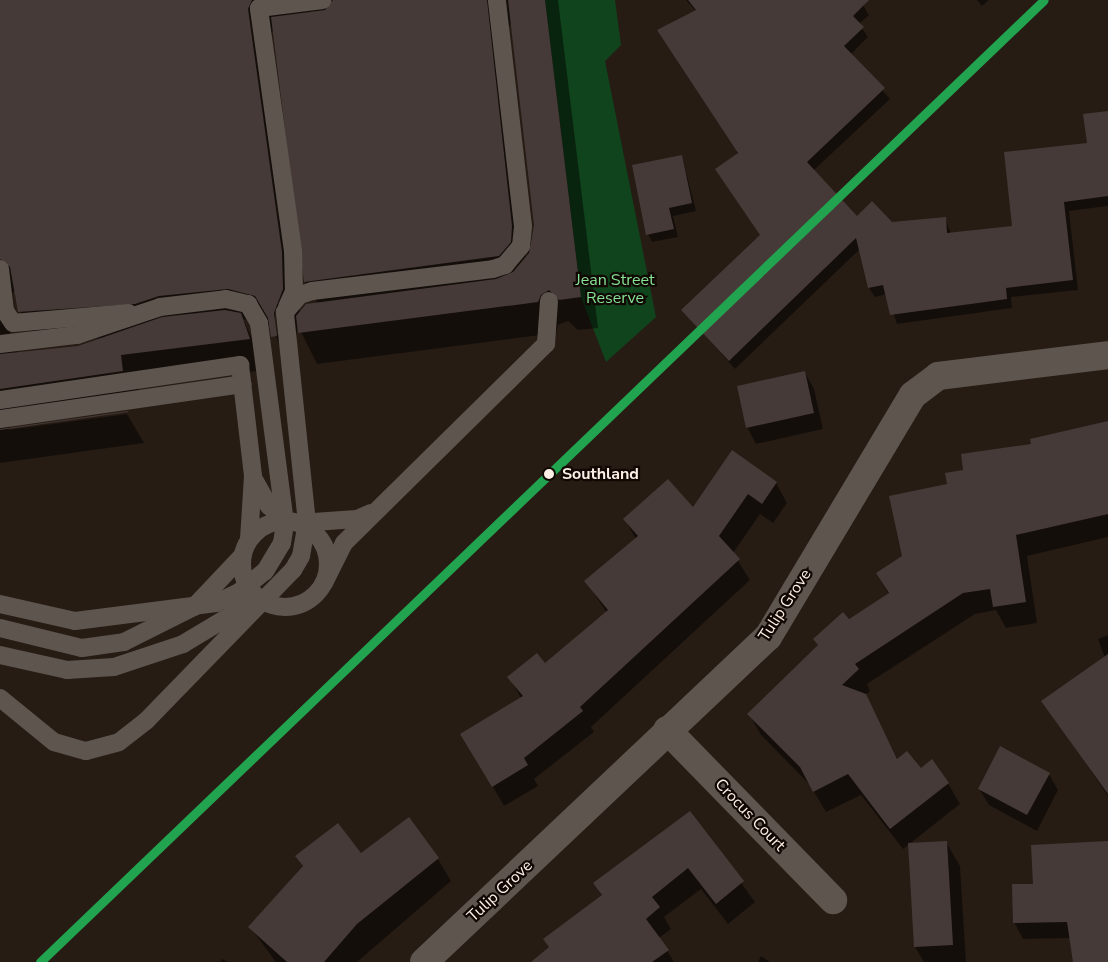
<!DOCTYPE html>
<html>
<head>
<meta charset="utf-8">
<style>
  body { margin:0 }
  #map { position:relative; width:1108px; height:962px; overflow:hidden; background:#271c14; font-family:"Nunito Sans",sans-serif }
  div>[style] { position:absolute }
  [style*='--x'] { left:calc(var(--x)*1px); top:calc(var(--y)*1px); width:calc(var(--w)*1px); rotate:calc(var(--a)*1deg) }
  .green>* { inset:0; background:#10441c }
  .shadow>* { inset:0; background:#0007 }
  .building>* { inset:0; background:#463a38 }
  .service>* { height:18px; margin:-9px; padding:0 9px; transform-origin:9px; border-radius:9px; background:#5e554f }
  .service>.ring { margin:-9px; padding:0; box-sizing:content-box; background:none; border:18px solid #5e554f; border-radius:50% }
  .minor>* { height:28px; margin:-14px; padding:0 14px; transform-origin:14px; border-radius:14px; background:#5e554f }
  .rail-1>* { height:9px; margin:-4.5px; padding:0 4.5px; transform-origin:4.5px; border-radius:4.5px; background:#22a34f }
  .dots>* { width:14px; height:14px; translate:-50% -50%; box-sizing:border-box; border:2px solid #110803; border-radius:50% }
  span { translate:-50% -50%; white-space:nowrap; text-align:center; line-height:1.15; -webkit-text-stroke:4.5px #110803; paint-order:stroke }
  .park-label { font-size:16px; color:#85e393 }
  .stop-label { font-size:16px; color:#fef0e6; font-weight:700 }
  .left { translate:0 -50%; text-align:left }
  .street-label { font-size:16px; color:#fef0e6 }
</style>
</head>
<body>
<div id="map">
  <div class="green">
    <div style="clip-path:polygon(545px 0,615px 0,621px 45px,605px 61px,656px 317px,606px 362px,581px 297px)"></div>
  </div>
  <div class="shadow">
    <div style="clip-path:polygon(evenodd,0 0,558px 0,598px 328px,578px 330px,568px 321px,558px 325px,556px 333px,317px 364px,298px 326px,290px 367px,271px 326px,243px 319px,267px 370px,138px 386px,140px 402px,16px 420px,8px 430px,127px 414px,144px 443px,0 463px,0 0,512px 23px,535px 225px,526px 258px,503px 32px,512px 23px,0 0,274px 30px,306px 282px,318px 304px,300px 313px,265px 41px,274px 30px,0 0,16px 289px,20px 311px,37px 342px,102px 338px,79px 347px,18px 353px,11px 340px,6px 301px,16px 289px,0 0,275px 306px,278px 335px,275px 333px,275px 306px)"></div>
    <div style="clip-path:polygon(686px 0,867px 0,863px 5px,869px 15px,859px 24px,868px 37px,851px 54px,890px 99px,813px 171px,857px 218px,892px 223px,945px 218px,951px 234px,1014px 227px,1089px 144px,1108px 112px,1108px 206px,1069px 211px,1078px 290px,1011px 297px,1012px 308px,897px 324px,887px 294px,875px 297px,869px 288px,860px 249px,735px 369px,683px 310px,761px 236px,696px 11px)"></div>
    <div style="clip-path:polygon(977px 0,989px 0,982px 6px)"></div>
    <div style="clip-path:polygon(682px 156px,696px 211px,673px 216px,678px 237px,652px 242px,648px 234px)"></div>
    <div style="clip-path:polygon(805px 373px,814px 389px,823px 429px,756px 444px,747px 427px)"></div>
    <div style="clip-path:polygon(1108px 422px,1108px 537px,1027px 556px,1037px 623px,1006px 628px,996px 610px,975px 614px,867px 684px,870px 691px,865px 695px,898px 760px,948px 783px,960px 804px,903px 849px,861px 795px,826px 812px,810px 785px,761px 735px,749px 714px,818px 646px,814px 639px,889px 595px,877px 574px,904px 556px,949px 485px,965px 471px)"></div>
    <div style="clip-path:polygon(776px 483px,787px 503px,773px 523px,760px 514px,733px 553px,750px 580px,591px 727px,594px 732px,534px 779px,538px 786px,504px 806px,462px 734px,521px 698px,509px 677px,545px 665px,607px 613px,586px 581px,636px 539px,625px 520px,693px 509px)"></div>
    <div style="clip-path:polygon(1108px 635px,1108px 796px,1043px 701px,1105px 658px,1098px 639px)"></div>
    <div style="clip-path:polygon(1049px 774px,1058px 790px,1037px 831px,989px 805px,979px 789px)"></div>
    <div style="clip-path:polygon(690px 812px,755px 902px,728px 924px,701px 889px,664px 917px,671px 929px,659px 938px,674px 962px,533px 962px,602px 896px,594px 883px)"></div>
    <div style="clip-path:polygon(946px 842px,960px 866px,966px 962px,924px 962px,915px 947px)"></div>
    <div style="clip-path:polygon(1108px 843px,1108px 962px,1074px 962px,1071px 938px,1023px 939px,1014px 922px,1034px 885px)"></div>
    <div style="clip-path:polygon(361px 855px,438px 859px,451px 881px,357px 962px,276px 962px,250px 927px,303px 867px,296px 856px)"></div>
    <div style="clip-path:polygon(761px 956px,770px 962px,758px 962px)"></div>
    <div style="clip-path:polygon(222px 959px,228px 962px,220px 962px)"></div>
  </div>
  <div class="building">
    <div style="clip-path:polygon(0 0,252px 0,248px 9px,282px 252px,283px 289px,274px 313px,277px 336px,271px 337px,268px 318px,255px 296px,228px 289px,159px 296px,135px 304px,18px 312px,10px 267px,0 259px)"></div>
    <div style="clip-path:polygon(333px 0,487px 0,512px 226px,511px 242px,499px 256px,304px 282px,271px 17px,325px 10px)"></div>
    <div style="clip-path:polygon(508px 0,545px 0,581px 297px,559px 300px,549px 290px,541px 295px,538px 302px,298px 333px,296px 316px,306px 304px,496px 279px,513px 272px,529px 253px,534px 225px)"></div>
    <div style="clip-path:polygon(688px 0,869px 0,853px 16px,864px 27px,844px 46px,885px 88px,807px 162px,857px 216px,872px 201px,892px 222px,946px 217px,947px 233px,1012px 226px,1004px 152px,1087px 143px,1083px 114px,1108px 111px,1108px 196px,1064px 202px,1073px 280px,1006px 288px,1007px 299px,890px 315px,883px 285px,868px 288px,856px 238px,729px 361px,681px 310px,760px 235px,715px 169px,738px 153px,657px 30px,696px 10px)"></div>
    <div style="clip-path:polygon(682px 155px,692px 203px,669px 208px,674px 229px,646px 235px,632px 165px)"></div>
    <div style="clip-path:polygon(225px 310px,241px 313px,250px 339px,121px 355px,123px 371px,0 389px,0 354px,78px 346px,162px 317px)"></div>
    <div style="clip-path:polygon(805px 371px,814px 413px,746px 428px,737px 386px)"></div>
    <div style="clip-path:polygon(128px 411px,128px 412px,0 430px,0 429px)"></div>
    <div style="clip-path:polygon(1108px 421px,1108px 514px,1016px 535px,1026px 602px,993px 607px,990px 589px,963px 593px,855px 664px,859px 669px,842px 685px,866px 694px,897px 759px,907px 751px,921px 768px,932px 759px,949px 783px,890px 829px,848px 774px,813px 792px,800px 767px,747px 714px,818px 645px,813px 639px,843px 612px,849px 619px,889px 593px,876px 573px,902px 556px,889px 496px,947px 484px,945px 473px,963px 470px,961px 454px,1031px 444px,1030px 439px)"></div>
    <div style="clip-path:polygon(732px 450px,777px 482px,762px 504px,748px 494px,719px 536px,740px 559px,580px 707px,583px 711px,524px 758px,528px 765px,492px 787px,460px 734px,523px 696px,507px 677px,537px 653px,545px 663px,608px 610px,584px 581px,638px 536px,623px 519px,668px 479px,693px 507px)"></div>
    <div style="clip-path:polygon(1108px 654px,1108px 794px,1041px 701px)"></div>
    <div style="clip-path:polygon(1000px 746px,1050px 773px,1027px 815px,978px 789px)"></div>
    <div style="clip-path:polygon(690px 811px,744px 881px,716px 904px,688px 868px,652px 897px,660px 907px,646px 919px,669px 950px,652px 962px,531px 962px,549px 947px,543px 939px,602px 895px,593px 883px)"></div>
    <div style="clip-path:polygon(409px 817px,439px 858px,357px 924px,324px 962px,287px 962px,248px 927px,303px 866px,295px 856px,338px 823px,361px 853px)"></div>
    <div style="clip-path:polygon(947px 841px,953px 945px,914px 947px,908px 843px)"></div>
    <div style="clip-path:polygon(1108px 841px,1108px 962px,1073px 962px,1067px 922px,1013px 923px,1012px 884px,1033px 884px,1031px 845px)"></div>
  </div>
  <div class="service">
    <div style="--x:0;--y:269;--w:42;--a:83.2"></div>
    <div style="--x:5;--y:311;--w:14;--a:56"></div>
    <div style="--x:13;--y:323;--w:116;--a:-4.9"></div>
    <div style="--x:287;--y:307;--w:17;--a:-66"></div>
    <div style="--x:294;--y:291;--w:40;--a:-91.4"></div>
    <div style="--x:293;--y:251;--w:245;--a:-98"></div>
    <div style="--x:259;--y:8;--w:64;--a:-7.1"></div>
    <div style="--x:0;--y:344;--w:78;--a:-6.7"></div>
    <div style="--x:77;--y:335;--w:88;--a:-18.6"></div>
    <div style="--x:160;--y:307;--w:66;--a:-6.9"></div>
    <div style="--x:226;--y:299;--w:23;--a:13"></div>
    <div style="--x:248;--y:304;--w:22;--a:60"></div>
    <div style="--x:259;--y:323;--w:203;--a:82.6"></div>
    <div style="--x:285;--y:524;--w:19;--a:99"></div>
    <div style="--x:282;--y:543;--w:33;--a:121"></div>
    <div style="--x:265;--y:571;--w:33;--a:141"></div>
    <div style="--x:239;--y:592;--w:25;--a:154"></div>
    <div style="--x:216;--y:603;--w:142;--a:172.7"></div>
    <div style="--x:75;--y:621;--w:77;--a:-167.2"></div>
    <div style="--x:0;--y:400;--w:243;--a:-8.3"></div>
    <div style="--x:240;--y:365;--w:112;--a:83.3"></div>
    <div style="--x:253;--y:476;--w:63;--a:93.6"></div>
    <div style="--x:0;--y:419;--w:245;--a:-8.2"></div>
    <div style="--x:255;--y:481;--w:29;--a:61"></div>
    <div style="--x:269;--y:506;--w:23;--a:41"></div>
    <div class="ring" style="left:242px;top:521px;width:68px;height:68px"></div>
    <div style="--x:299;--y:523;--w:58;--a:-3.9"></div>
    <div style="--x:357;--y:519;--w:15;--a:-23"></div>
    <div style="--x:324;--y:583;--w:45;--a:-63.4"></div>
    <div style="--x:344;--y:543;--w:284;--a:-44.6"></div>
    <div style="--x:546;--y:344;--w:43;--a:-86"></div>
    <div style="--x:0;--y:628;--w:84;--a:13.7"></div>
    <div style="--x:82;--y:648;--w:42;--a:-8.1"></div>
    <div style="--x:124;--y:642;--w:78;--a:-26.6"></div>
    <div style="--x:194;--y:607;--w:71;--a:-46.7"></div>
    <div style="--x:0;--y:655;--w:69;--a:12.6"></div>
    <div style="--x:67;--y:670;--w:47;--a:-3.7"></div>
    <div style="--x:114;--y:667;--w:73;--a:-18.4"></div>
    <div style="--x:183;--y:644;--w:58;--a:-31"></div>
    <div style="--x:233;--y:614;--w:29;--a:-44"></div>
    <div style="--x:0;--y:698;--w:70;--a:39.2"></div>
    <div style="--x:54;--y:742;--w:33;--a:16"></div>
    <div style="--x:86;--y:751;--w:34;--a:-15"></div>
    <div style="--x:119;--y:742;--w:34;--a:-38"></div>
    <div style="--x:146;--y:721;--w:211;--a:-45.8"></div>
    <div style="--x:293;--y:570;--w:16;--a:-60"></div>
    <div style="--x:301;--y:556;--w:34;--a:-80"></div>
    <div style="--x:307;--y:523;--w:212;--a:-96"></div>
    <div style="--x:285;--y:312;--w:23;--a:-49"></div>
    <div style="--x:300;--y:295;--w:13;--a:-18"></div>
    <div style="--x:312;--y:291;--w:182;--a:-6.9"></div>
    <div style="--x:493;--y:269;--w:13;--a:-18"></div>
    <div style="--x:505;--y:265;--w:25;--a:-50"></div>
    <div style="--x:521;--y:246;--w:20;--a:-84"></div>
    <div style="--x:523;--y:226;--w:227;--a:-96.6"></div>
  </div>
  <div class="minor">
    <div style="--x:667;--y:730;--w:238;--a:45.7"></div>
    <div style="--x:424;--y:962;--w:473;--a:-43.4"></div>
    <div style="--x:768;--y:637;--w:282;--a:-59.1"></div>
    <div style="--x:913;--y:395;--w:31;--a:-37"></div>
    <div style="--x:938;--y:376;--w:171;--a:-7"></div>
  </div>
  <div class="rail-1">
    <div style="--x:40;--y:962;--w:1390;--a:-43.78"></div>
  </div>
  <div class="dots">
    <div style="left:549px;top:474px;background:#fef0e6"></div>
  </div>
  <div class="park-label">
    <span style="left:615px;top:289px">Jean Street<br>Reserve</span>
  </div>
  <div class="stop-label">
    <span class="left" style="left:562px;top:474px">Southland</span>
  </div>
  <div class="street-label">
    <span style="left:785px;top:605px;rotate:-57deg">Tulip Grove</span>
    <span style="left:750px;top:815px;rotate:46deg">Crocus Court</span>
    <span style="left:500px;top:891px;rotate:-43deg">Tulip Grove</span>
  </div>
</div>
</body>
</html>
